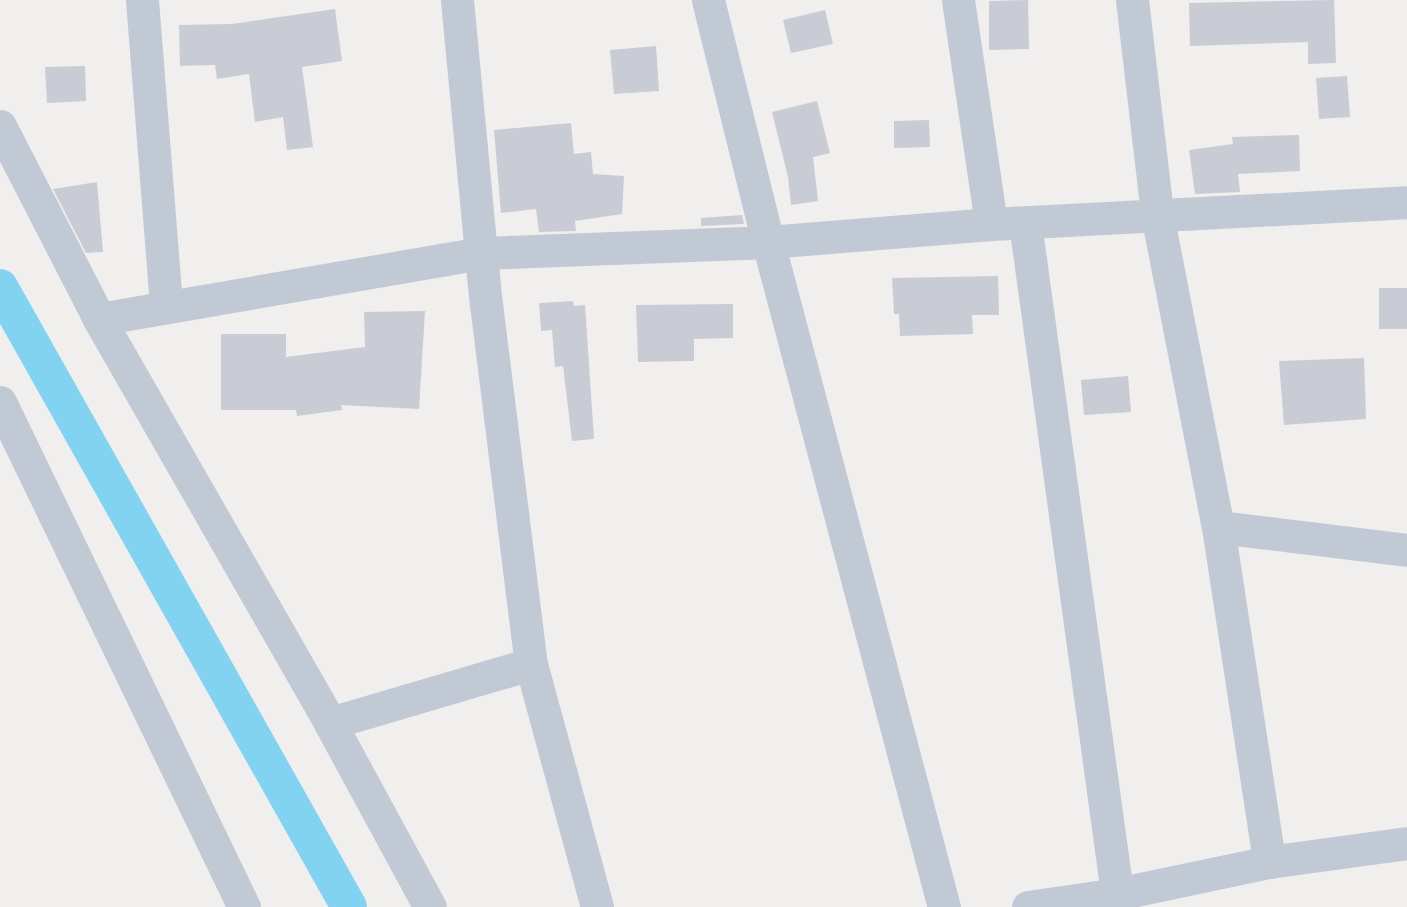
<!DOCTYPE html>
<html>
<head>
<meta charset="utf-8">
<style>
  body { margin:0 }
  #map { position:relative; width:1407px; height:907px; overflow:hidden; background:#f1eeee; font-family:"Nunito Sans",sans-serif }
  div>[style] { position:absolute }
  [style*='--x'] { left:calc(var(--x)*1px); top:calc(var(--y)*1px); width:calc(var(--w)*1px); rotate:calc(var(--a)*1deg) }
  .canal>* { height:36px; margin:-18px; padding:0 18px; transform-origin:18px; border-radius:18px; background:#82d3f2 }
  .building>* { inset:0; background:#c9ccd4 }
  .street>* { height:33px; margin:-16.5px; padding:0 16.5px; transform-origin:16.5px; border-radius:16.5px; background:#c0c9d4 }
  span { translate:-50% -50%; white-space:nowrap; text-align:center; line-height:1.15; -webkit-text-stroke:4.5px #fff; paint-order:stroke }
</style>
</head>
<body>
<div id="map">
  <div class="canal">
    <div style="--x:0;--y:287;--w:711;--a:60.62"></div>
  </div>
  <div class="building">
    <div style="clip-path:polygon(1028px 0,1029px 49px,989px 50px,989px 1px)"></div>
    <div style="clip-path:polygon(1334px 0,1336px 63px,1308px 64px,1308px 42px,1190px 46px,1189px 3px)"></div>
    <div style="clip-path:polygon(335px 9px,342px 61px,302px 67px,313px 147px,287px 150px,283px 117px,255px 122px,249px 74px,217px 79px,215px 65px,180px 66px,179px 25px,232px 24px)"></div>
    <div style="clip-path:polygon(825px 10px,833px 44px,791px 53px,783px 20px)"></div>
    <div style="clip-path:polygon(656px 46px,659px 91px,614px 94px,610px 50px)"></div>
    <div style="clip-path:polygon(85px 66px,86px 101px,47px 103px,45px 67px)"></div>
    <div style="clip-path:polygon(1347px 76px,1350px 117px,1319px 119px,1316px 78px)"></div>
    <div style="clip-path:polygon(817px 101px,830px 153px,813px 157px,818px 201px,791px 205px,788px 177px,772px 112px)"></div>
    <div style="clip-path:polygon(929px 120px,930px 147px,894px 148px,894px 121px)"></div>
    <div style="clip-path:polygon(571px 123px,574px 154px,591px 152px,593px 174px,624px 176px,622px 214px,575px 221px,576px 231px,539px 232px,536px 209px,501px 213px,494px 130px)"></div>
    <div style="clip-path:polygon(1299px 135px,1300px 171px,1238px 174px,1240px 192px,1195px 194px,1189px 150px,1233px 144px,1232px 137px)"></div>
    <div style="clip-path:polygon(97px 182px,103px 252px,86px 253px,53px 189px)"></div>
    <div style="clip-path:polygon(742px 215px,744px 224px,701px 226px,701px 218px)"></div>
    <div style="clip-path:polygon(998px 276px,999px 315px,972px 315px,973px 334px,900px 336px,899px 314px,894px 314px,892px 278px)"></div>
    <div style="clip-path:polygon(1379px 288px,1407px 288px,1407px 329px,1379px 329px)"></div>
    <div style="clip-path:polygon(573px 301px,574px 306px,585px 305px,594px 439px,572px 441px,563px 366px,555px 367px,552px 330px,541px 331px,539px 303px)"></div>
    <div style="clip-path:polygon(733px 304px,733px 338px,694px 339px,694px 361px,638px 362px,636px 305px)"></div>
    <div style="clip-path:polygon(425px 311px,419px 409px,341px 405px,342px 410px,297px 416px,296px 410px,221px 410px,221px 334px,286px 334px,286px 357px,365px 347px,364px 312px)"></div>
    <div style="clip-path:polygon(1364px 358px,1366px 419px,1284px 425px,1279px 361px)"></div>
    <div style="clip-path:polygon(1128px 376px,1131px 412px,1084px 415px,1081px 380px)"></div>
  </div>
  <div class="street">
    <div style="--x:142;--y:0;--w:308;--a:85.5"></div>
    <div style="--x:457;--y:0;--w:305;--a:84.6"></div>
    <div style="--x:486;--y:304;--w:363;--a:82.9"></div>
    <div style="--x:531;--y:664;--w:252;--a:74.8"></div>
    <div style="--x:708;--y:0;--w:249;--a:76.1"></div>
    <div style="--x:768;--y:242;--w:688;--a:75.18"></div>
    <div style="--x:958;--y:0;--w:226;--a:81.6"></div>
    <div style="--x:1132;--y:0;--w:215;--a:83.3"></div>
    <div style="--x:1157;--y:214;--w:319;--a:79"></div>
    <div style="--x:1218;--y:527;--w:339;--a:81.3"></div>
    <div style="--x:0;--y:126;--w:217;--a:62.8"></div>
    <div style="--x:99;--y:319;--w:465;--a:60.2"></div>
    <div style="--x:330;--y:723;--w:209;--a:61.5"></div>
    <div style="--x:1025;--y:223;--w:690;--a:82.18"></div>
    <div style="--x:99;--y:319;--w:388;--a:-9.8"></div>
    <div style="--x:481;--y:253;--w:287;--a:-2.2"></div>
    <div style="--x:768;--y:242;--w:224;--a:-4.6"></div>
    <div style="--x:991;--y:224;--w:417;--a:-3"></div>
    <div style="--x:0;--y:402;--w:561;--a:64.21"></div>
    <div style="--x:1218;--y:527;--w:190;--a:6.9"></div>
    <div style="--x:330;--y:723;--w:209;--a:-16.4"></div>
    <div style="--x:1028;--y:907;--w:90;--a:-8.3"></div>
    <div style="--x:1117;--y:894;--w:155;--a:-11.9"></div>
    <div style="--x:1269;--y:862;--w:139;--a:-7.8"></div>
  </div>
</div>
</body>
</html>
